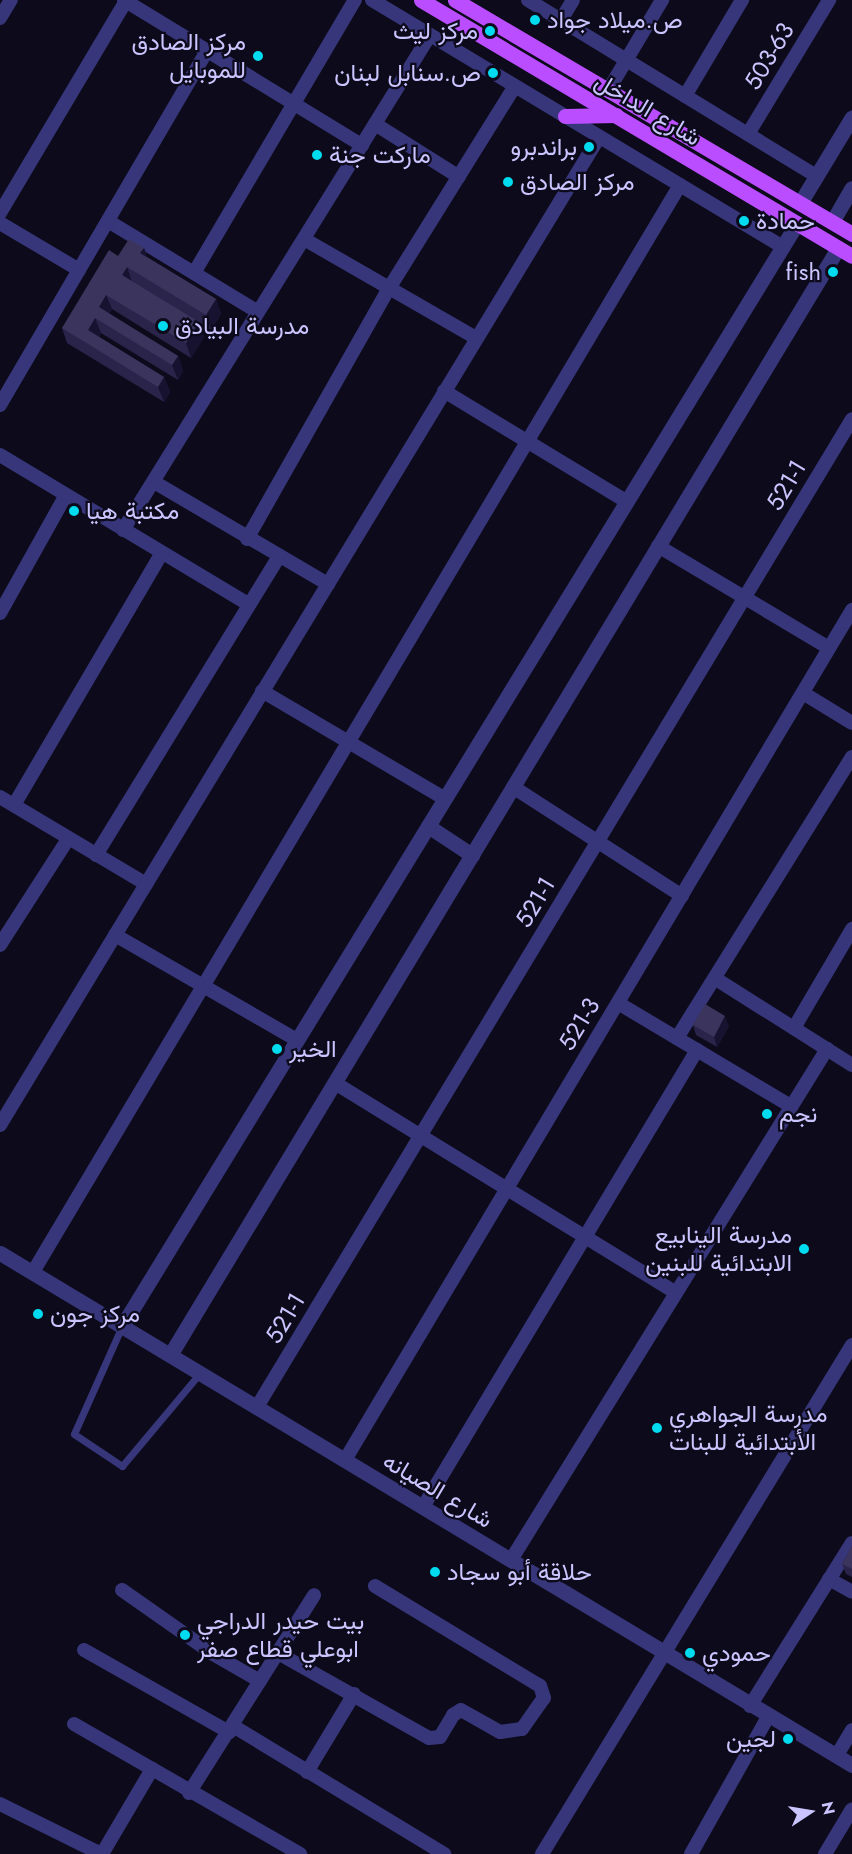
<!DOCTYPE html>
<html>
<head>
<meta charset="utf-8">
<style>
  body { margin:0 }
  #map { position:relative; width:852px; height:1854px; overflow:hidden; background:#0d0b1b; font-family:Jost,Vazirmatn,sans-serif }
  div>[style] { position:absolute }
  [style*='--x'] { left:calc(var(--x)*1px); top:calc(var(--y)*1px); width:calc(var(--w)*1px); rotate:calc(var(--a)*1deg) }
  .service>* { height:7px; margin:-3.5px; padding:0 3.5px; transform-origin:3.5px; border-radius:3.5px; background:#37367a }
  .minor>* { height:14px; margin:-7px; padding:0 7px; transform-origin:7px; border-radius:7px; background:#37367a }
  .tertiary>* { height:15px; margin:-7.5px; padding:0 7.5px; transform-origin:7.5px; border-radius:7.5px; background:#37367a }
  .primary>* { height:15px; margin:-7.5px; padding:0 7.5px; transform-origin:7.5px; border-radius:7.5px; background:#b94dff }
  .wall>* { inset:0; background:#2a234a }
  .shaded-wall>* { inset:0; background:#17122f }
  .building>* { inset:0; background:#3b355d }
  .dots>* { width:16px; height:16px; translate:-50% -50%; box-sizing:border-box; border:3px solid #0d0b1b; border-radius:50% }
  span { translate:-50% -50%; white-space:nowrap; text-align:center; line-height:1.15; -webkit-text-stroke:4.5px #0d0b1b; paint-order:stroke }
  .poi-label { font-size:24px; color:#cbc5ff }
  .left { translate:0 -50%; text-align:left }
  .right { translate:-100% -50%; text-align:right }
  .street-label { font-size:24px; color:#cbc5ff }
  .north { position:absolute; left:780px; top:1782px; width:60px; height:60px; -webkit-text-stroke:4px #0d0b1b; paint-order:stroke; rotate:78deg; font-size:16px; font-weight:700; line-height:24px; text-align:center; color:#cbc5ff }
  .north::after { content:''; display:block; margin:auto; width:21px; height:27px; background:#cbc5ff; clip-path:polygon(50% 0,100% 100%,50% 72%,0 100%) }
</style>
</head>
<body>
<div id="map">
  <div class="service">
    <div style="--x:122;--y:1326;--w:118;--a:114"></div>
    <div style="--x:74;--y:1434;--w:58;--a:33.7"></div>
    <div style="--x:122;--y:1466;--w:121;--a:-50"></div>
  </div>
  <div class="minor">
    <div style="--x:124;--y:0;--w:279;--a:31.4"></div>
    <div style="--x:372;--y:0;--w:480;--a:31"></div>
    <div style="--x:528;--y:0;--w:338;--a:31.4"></div>
    <div style="--x:0;--y:18;--w:21;--a:-59"></div>
    <div style="--x:561;--y:20;--w:23;--a:-59"></div>
    <div style="--x:609;--y:89;--w:104;--a:-59.2"></div>
    <div style="--x:685;--y:96;--w:112;--a:-59.3"></div>
    <div style="--x:375;--y:124;--w:99;--a:32.2"></div>
    <div style="--x:748;--y:134;--w:157;--a:-58.8"></div>
    <div style="--x:0;--y:213;--w:247;--a:-59.3"></div>
    <div style="--x:108;--y:221;--w:175;--a:31.2"></div>
    <div style="--x:0;--y:223;--w:92;--a:30.7"></div>
    <div style="--x:304;--y:239;--w:198;--a:29.9"></div>
    <div style="--x:194;--y:273;--w:317;--a:-59.5"></div>
    <div style="--x:444;--y:391;--w:214;--a:31.2"></div>
    <div style="--x:0;--y:405;--w:410;--a:-59.7"></div>
    <div style="--x:0;--y:455;--w:289;--a:31"></div>
    <div style="--x:154;--y:482;--w:202;--a:30.4"></div>
    <div style="--x:123;--y:530;--w:582;--a:-58.19"></div>
    <div style="--x:247;--y:539;--w:286;--a:-60.5"></div>
    <div style="--x:388;--y:290;--w:240;--a:-58.1"></div>
    <div style="--x:658;--y:546;--w:199;--a:30.8"></div>
    <div style="--x:0;--y:613;--w:135;--a:-60.8"></div>
    <div style="--x:262;--y:691;--w:212;--a:30.5"></div>
    <div style="--x:803;--y:693;--w:57;--a:31.5"></div>
    <div style="--x:513;--y:787;--w:201;--a:32.8"></div>
    <div style="--x:0;--y:797;--w:170;--a:30.8"></div>
    <div style="--x:14;--y:805;--w:292;--a:-59.6"></div>
    <div style="--x:96;--y:855;--w:351;--a:-58.5"></div>
    <div style="--x:115;--y:935;--w:210;--a:30"></div>
    <div style="--x:0;--y:945;--w:126;--a:-57.3"></div>
    <div style="--x:716;--y:979;--w:161;--a:32.3"></div>
    <div style="--x:618;--y:1003;--w:201;--a:30.8"></div>
    <div style="--x:794;--y:1028;--w:115;--a:-59.6"></div>
    <div style="--x:677;--y:1038;--w:331;--a:-58.1"></div>
    <div style="--x:335;--y:1083;--w:400;--a:31.6"></div>
    <div style="--x:0;--y:1125;--w:1155;--a:-58.77"></div>
    <div style="--x:33;--y:1272;--w:1265;--a:-59.24"></div>
    <div style="--x:257;--y:1407;--w:1153;--a:-58.94"></div>
    <div style="--x:345;--y:1460;--w:990;--a:-59.19"></div>
    <div style="--x:423;--y:1507;--w:533;--a:-59.05"></div>
    <div style="--x:511;--y:1560;--w:601;--a:-58.27"></div>
    <div style="--x:829;--y:1579;--w:26;--a:29"></div>
    <div style="--x:122;--y:1590;--w:111;--a:35.1"></div>
    <div style="--x:213;--y:1654;--w:54;--a:29.9"></div>
    <div style="--x:84;--y:1650;--w:167;--a:29.5"></div>
    <div style="--x:278;--y:1653;--w:173;--a:29.4"></div>
    <div style="--x:429;--y:1738;--w:11;--a:-5"></div>
    <div style="--x:440;--y:1737;--w:26;--a:-59"></div>
    <div style="--x:453;--y:1715;--w:9;--a:-32"></div>
    <div style="--x:461;--y:1710;--w:45;--a:29.4"></div>
    <div style="--x:500;--y:1732;--w:22;--a:-8"></div>
    <div style="--x:522;--y:1729;--w:38;--a:-55"></div>
    <div style="--x:544;--y:1698;--w:13;--a:-108"></div>
    <div style="--x:540;--y:1686;--w:193;--a:-148.8"></div>
    <div style="--x:750;--y:1706;--w:192;--a:-58"></div>
    <div style="--x:74;--y:1724;--w:261;--a:29.9"></div>
    <div style="--x:233;--y:1726;--w:247;--a:31.2"></div>
    <div style="--x:837;--y:1755;--w:29;--a:-59"></div>
    <div style="--x:307;--y:1772;--w:91;--a:-58.9"></div>
    <div style="--x:189;--y:1793;--w:234;--a:-57.7"></div>
    <div style="--x:0;--y:1804;--w:113;--a:26.3"></div>
    <div style="--x:102;--y:1854;--w:99;--a:-59.5"></div>
    <div style="--x:542;--y:1854;--w:596;--a:-58.66"></div>
    <div style="--x:691;--y:1854;--w:157;--a:-60.7"></div>
    <div style="--x:825;--y:1854;--w:52;--a:-59"></div>
  </div>
  <div class="tertiary">
    <div style="--x:800;--y:203;--w:100;--a:-58.8"></div>
    <div style="--x:832;--y:222;--w:39;--a:-60"></div>
    <div style="--x:428;--y:826;--w:53;--a:33.4"></div>
    <div style="--x:0;--y:1253;--w:994;--a:31"></div>
    <div style="--x:122;--y:1326;--w:1293;--a:-58.53"></div>
    <div style="--x:170;--y:1355;--w:1293;--a:-58.89"></div>
  </div>
  <div class="primary">
    <div style="--x:421;--y:0;--w:501;--a:30.71"></div>
    <div style="--x:455;--y:0;--w:461;--a:30.5"></div>
    <div style="--x:565;--y:116;--w:51;--a:-1.1"></div>
  </div>
  <div class="wall">
    <div style="clip-path:polygon(144px 248px,147px 257px,216px 299px,221px 314px,211px 330px,199px 322px,204px 337px,191px 358px,112px 309px,109px 314px,178px 356px,183px 371px,178px 380px,101px 333px,99px 337px,164px 377px,170px 392px,164px 402px,67px 343px,62px 328px,118px 256px)"></div>
    <div style="clip-path:polygon(693px 1025px,729px 1026px,717px 1047px,696px 1035px)"></div>
    <div style="clip-path:polygon(852px 1546px,852px 1577px,846px 1574px,842px 1564px)"></div>
  </div>
  <div class="shaded-wall">
    <div style="clip-path:polygon(144px 248px,149px 262px,140px 253px)"></div>
    <div style="clip-path:polygon(127px 267px,132px 282px,122px 275px)"></div>
    <div style="clip-path:polygon(106px 295px,112px 309px,104px 322px,99px 307px)"></div>
    <div style="clip-path:polygon(216px 299px,221px 314px,211px 330px,206px 315px)"></div>
    <div style="clip-path:polygon(95px 318px,101px 333px,94px 345px,88px 330px)"></div>
    <div style="clip-path:polygon(199px 322px,204px 337px,191px 358px,186px 343px)"></div>
    <div style="clip-path:polygon(178px 356px,183px 371px,178px 380px,172px 365px)"></div>
    <div style="clip-path:polygon(164px 377px,170px 392px,164px 402px,158px 387px)"></div>
    <div style="clip-path:polygon(725px 1016px,729px 1026px,717px 1047px,714px 1037px)"></div>
  </div>
  <div class="building">
    <div style="clip-path:polygon(129px 239px,144px 248px,140px 253px,216px 299px,206px 315px,127px 267px,122px 275px,199px 322px,186px 343px,106px 295px,99px 307px,178px 356px,172px 365px,95px 318px,88px 330px,164px 377px,158px 387px,62px 328px,109px 250px,118px 256px)"></div>
    <div style="clip-path:polygon(705px 1004px,725px 1016px,714px 1037px,693px 1025px)"></div>
    <div style="clip-path:polygon(852px 1546px,852px 1569px,842px 1564px)"></div>
  </div>
  <div class="dots">
    <div style="left:535px;top:20px;background:#01dbef"></div>
    <div style="left:490px;top:31px;background:#01dbef"></div>
    <div style="left:258px;top:56px;background:#01dbef"></div>
    <div style="left:493px;top:73px;background:#01dbef"></div>
    <div style="left:589px;top:147px;background:#01dbef"></div>
    <div style="left:317px;top:155px;background:#01dbef"></div>
    <div style="left:508px;top:182px;background:#01dbef"></div>
    <div style="left:744px;top:221px;background:#01dbef"></div>
    <div style="left:833px;top:272px;background:#01dbef"></div>
    <div style="left:163px;top:326px;background:#01dbef"></div>
    <div style="left:74px;top:511px;background:#01dbef"></div>
    <div style="left:277px;top:1049px;background:#01dbef"></div>
    <div style="left:767px;top:1114px;background:#01dbef"></div>
    <div style="left:804px;top:1249px;background:#01dbef"></div>
    <div style="left:38px;top:1314px;background:#01dbef"></div>
    <div style="left:657px;top:1428px;background:#01dbef"></div>
    <div style="left:435px;top:1572px;background:#01dbef"></div>
    <div style="left:185px;top:1635px;background:#01dbef"></div>
    <div style="left:690px;top:1653px;background:#01dbef"></div>
    <div style="left:788px;top:1739px;background:#01dbef"></div>
  </div>
  <div class="poi-label">
    <span class="left" style="left:547px;top:20px">ص.ميلاد جواد</span>
    <span class="right" style="left:478px;top:31px">مركز ليث</span>
    <span class="right" style="left:246px;top:56px">مركز الصادق<br>للموبايل</span>
    <span class="right" style="left:481px;top:73px">ص.سنابل لبنان</span>
    <span class="right" style="left:577px;top:147px">براندبرو</span>
    <span class="left" style="left:329px;top:155px">ماركت جنة</span>
    <span class="left" style="left:520px;top:182px">مركز الصادق</span>
    <span class="left" style="left:756px;top:221px">حمادة</span>
    <span class="right" style="left:821px;top:272px">fish</span>
    <span class="left" style="left:175px;top:326px">مدرسة البيادق</span>
    <span class="left" style="left:86px;top:511px">مكتبة هيا</span>
    <span class="left" style="left:289px;top:1049px">الخير</span>
    <span class="left" style="left:779px;top:1114px">نجم</span>
    <span class="right" style="left:792px;top:1249px">مدرسة الينابيع<br>الابتدائية للبنين</span>
    <span class="left" style="left:50px;top:1314px">مركز جون</span>
    <span class="left" style="left:669px;top:1428px">مدرسة الجواهري<br>الأبتدائية للبنات</span>
    <span class="left" style="left:447px;top:1572px">حلاقة أبو سجاد</span>
    <span class="left" style="left:197px;top:1635px">بيت حيدر الدراجي<br>ابوعلي قطاع صفر</span>
    <span class="left" style="left:702px;top:1653px">حمودي</span>
    <span class="right" style="left:776px;top:1739px">لجين</span>
  </div>
  <div class="street-label">
    <span style="left:769px;top:56px;rotate:-59deg">503-63</span>
    <span style="left:648px;top:109px;rotate:31deg">شارع الداخل</span>
    <span style="left:786px;top:485px;rotate:-59deg">521-1</span>
    <span style="left:535px;top:902px;rotate:-59deg">521-1</span>
    <span style="left:579px;top:1024px;rotate:-59deg">521-3</span>
    <span style="left:285px;top:1318px;rotate:-59deg">521-1</span>
    <span style="left:438px;top:1490px;rotate:31deg">شارع الصيانه</span>
  </div>
  <div class="north">N</div>
</div>
</body>
</html>
